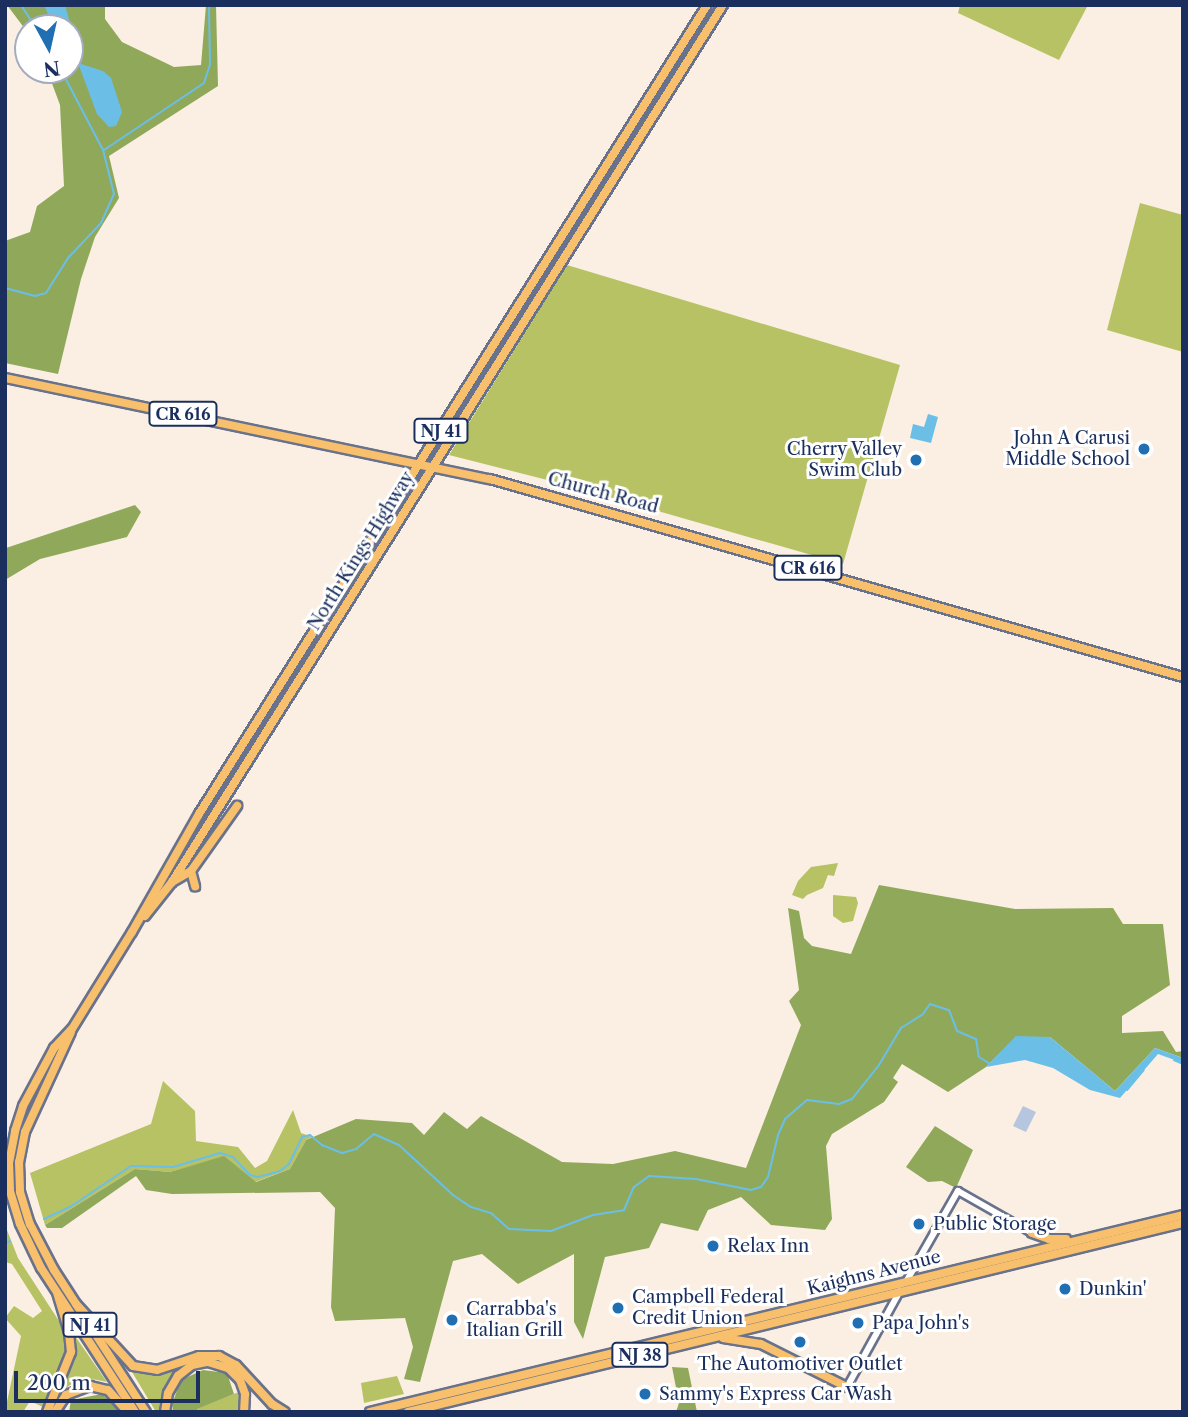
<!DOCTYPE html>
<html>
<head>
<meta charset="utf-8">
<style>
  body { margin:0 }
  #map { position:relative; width:1188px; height:1417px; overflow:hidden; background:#faefe2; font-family:"Libre Caslon Text",serif }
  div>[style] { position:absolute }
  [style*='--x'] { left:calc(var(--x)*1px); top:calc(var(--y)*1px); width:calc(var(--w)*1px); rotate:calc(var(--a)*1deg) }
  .industrial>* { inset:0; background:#b5c6de }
  .green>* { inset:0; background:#b6c264 }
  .forest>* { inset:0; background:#90a85a }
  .water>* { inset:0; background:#6bbfe7 }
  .stream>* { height:2px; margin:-1px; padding:0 1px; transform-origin:1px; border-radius:1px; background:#6bbfe7 }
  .roads { filter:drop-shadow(2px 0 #69728c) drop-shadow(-2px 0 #69728c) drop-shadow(0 2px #69728c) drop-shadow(0 -2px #69728c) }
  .tertiary>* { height:6px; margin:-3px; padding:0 3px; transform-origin:3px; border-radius:3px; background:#fff }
  .primary>* { height:8px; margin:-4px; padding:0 4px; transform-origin:4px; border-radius:4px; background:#f8bf6c }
  .trunk>* { height:8px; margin:-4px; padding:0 4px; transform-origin:4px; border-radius:4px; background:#f8bf6c }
  .dots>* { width:19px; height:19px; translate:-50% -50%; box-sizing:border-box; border:4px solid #fff; border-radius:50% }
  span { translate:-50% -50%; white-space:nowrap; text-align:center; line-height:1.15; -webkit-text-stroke:6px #fff; paint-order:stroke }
  .shield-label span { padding:2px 5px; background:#fff; border:2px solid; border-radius:5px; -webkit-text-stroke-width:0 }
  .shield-label { font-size:16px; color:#1b2f5e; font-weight:700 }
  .poi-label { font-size:18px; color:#1b2f5e }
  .right { translate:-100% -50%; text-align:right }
  .left { translate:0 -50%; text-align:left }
  .street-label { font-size:18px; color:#1b2f5e }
  .frame { position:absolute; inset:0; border:7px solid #1b2f5e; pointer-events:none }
  .north { position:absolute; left:14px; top:14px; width:70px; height:70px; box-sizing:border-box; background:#fff; border:2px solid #a4acbf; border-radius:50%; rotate:172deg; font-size:19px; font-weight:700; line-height:28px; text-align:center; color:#1b2f5e }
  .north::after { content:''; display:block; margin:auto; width:24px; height:32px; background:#1f6fb2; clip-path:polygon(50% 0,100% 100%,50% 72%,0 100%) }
  .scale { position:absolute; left:14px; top:1371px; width:186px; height:32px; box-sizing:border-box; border:4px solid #1b2f5e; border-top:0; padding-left:9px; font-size:21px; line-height:24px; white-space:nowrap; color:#1b2f5e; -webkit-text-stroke:5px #fff; paint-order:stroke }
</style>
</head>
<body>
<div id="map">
  <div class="industrial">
    <div style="clip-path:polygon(1023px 1106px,1036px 1112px,1026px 1132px,1013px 1126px)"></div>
  </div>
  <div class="green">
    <div style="clip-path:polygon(960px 5px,1088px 5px,1059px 60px,958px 13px)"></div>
    <div style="clip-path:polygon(1140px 203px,1183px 215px,1183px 352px,1107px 330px)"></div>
    <div style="clip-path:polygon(567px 265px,900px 365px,843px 564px,567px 485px,449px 455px)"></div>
    <div style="clip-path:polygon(838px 863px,834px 876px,828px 875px,823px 888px,807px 895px,803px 899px,792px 895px,798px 881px,811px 867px)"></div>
    <div style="clip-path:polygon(833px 895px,856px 897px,858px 903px,853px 921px,843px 923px,833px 916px)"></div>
    <div style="clip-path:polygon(163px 1081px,195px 1111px,196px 1141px,238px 1147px,255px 1168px,267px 1161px,293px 1110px,301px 1133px,312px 1137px,306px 1140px,290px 1169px,255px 1182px,224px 1157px,170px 1172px,135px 1169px,45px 1225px,30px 1173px,151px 1124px)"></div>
    <div style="clip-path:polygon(5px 1225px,18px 1258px,61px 1324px,66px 1353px,45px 1408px,30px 1401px,23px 1412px,5px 1411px,21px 1336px,5px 1318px,14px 1306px,33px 1318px,42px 1311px,12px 1264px,5px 1262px)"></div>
    <div style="clip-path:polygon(75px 1336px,107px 1382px,82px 1377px,57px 1394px,75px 1360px)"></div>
    <div style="clip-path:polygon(176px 1370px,163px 1393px,162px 1412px,156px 1412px,132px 1372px)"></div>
    <div style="clip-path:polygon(397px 1376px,404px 1394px,364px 1403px,361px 1383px)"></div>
    <div style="clip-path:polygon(239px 1392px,238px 1412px,197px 1412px,196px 1409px)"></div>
  </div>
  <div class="forest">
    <div style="clip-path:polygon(7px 5px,105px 5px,105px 19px,122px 42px,174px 67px,201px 65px,206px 5px,216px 5px,218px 86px,109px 156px,119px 198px,95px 237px,81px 279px,58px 374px,5px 363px,5px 241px,30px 232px,37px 206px,64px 186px,60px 105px,47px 70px,70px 70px,70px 28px,28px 28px,28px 33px)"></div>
    <div style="clip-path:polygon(135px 505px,141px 512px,127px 537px,40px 559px,5px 580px,5px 540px,6px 548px)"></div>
    <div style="clip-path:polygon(879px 885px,1015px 909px,1113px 908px,1123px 924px,1163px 924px,1170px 985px,1122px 1016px,1122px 1033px,1163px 1031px,1176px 1052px,1183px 1051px,1183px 1058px,1155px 1048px,1115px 1091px,1050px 1037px,1016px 1037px,986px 1067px,948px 1092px,902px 1064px,893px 1078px,898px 1082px,884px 1102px,832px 1134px,826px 1146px,832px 1219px,825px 1230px,771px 1225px,741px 1197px,708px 1210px,698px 1231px,661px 1223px,649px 1248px,605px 1257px,583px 1339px,574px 1322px,574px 1254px,518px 1284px,482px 1254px,453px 1261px,420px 1382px,404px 1379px,413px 1347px,405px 1318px,335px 1321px,331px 1307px,335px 1208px,320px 1192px,172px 1194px,146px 1190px,136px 1176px,62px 1228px,47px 1228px,45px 1225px,135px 1169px,170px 1172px,224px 1156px,256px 1182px,290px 1169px,306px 1140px,356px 1119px,412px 1123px,424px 1135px,444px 1112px,467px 1129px,481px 1116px,562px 1162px,613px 1164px,675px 1151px,746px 1168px,801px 1025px,789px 1001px,799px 990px,788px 908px,799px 911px,804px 938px,812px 946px,851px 954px)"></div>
    <div style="clip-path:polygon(935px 1126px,973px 1150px,956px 1188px,942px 1181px,928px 1182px,906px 1167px)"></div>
    <div style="clip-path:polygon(672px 1367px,688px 1368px,697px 1412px,676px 1412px,679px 1403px)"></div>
    <div style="clip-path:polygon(203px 1370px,227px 1373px,234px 1394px,197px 1409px,197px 1412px,173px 1412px,172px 1404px,181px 1380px)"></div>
    <div style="clip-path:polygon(102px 1394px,120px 1412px,69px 1412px,71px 1400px)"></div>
  </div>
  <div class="water">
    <div style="clip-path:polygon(44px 5px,65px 5px,70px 23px,71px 27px,70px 28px,54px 28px)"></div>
    <div style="clip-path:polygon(78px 63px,103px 71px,111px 78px,122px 112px,116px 126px,109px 127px,97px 114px)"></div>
    <div style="clip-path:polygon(928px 414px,938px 417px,931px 443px,910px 438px,913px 424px,924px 427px)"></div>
    <div style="clip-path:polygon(1016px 1036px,1050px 1037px,1115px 1091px,1155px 1048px,1183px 1058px,1183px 1063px,1158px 1054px,1120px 1098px,1090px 1090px,1053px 1068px,1025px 1060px,986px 1067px)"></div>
  </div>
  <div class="stream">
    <div style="--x:21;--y:5;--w:27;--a:57"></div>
    <div style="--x:104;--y:150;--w:120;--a:-33.8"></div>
    <div style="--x:204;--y:83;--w:20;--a:-72"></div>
    <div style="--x:210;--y:64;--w:59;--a:-91"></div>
    <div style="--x:5;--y:288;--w:31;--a:15"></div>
    <div style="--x:35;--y:296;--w:11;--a:-15"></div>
    <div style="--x:46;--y:293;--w:41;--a:-57.8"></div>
    <div style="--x:68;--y:258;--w:48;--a:-46.7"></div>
    <div style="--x:101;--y:223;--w:32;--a:-66"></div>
    <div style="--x:114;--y:194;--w:45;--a:-104"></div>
    <div style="--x:103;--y:150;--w:90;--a:-117.7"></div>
    <div style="--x:1174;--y:1060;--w:10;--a:24"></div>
    <div style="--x:1127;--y:1090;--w:26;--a:-50"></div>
    <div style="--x:44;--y:1219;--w:29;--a:-25"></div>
    <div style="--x:70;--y:1207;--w:73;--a:-33.9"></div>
    <div style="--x:131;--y:1166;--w:42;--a:1.4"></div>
    <div style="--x:173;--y:1167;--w:49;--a:-16.6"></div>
    <div style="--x:220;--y:1153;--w:14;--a:17"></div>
    <div style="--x:233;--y:1157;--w:25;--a:47"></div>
    <div style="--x:250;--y:1175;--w:8;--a:14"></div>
    <div style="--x:258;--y:1177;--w:23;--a:-15"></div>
    <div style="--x:280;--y:1171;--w:11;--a:-38"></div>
    <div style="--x:289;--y:1164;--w:30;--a:-64"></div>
    <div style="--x:302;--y:1137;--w:8;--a:-14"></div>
    <div style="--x:310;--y:1135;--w:16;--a:40"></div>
    <div style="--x:322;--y:1145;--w:22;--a:22"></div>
    <div style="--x:342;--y:1153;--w:15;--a:-16"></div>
    <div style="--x:356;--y:1149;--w:23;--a:-40"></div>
    <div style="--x:374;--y:1134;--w:27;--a:24"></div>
    <div style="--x:399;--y:1145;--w:74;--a:42.8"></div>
    <div style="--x:453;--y:1195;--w:22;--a:34"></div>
    <div style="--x:471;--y:1207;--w:21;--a:17"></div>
    <div style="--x:491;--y:1213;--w:24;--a:42"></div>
    <div style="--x:509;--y:1229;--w:42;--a:2.7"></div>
    <div style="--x:551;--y:1231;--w:45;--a:-20.9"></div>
    <div style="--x:593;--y:1215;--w:31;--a:-9"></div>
    <div style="--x:624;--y:1210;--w:25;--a:-67"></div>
    <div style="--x:634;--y:1187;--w:19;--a:-36"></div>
    <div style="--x:649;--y:1176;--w:47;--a:3.7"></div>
    <div style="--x:696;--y:1179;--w:56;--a:11.3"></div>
    <div style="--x:751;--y:1190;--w:10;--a:-17"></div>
    <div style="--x:761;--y:1187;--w:12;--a:-55"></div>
    <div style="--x:768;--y:1177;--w:43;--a:-76.6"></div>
    <div style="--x:778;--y:1135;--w:17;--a:-66"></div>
    <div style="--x:785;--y:1119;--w:29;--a:-41"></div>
    <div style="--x:807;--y:1100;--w:32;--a:7"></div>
    <div style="--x:839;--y:1104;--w:14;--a:-21"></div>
    <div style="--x:852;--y:1099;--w:43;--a:-51.5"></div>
    <div style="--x:879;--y:1065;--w:43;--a:-59.3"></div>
    <div style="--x:901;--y:1028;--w:26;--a:-32"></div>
    <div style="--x:923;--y:1014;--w:12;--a:-55"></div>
    <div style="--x:930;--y:1004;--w:20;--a:18"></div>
    <div style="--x:949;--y:1010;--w:22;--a:69"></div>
    <div style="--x:957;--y:1031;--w:21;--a:23"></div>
    <div style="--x:976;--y:1039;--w:18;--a:81"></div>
    <div style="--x:979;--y:1057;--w:13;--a:32"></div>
    <div style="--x:5;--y:1244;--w:6;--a:-31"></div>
  </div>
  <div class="roads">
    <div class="tertiary">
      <div style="--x:906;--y:1282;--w:105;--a:-60.3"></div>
      <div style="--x:958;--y:1191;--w:85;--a:29.6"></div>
      <div style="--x:847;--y:1387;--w:110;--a:-61.1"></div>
    </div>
    <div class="primary">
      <div style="--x:5;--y:378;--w:495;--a:11.8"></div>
      <div style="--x:490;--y:479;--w:721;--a:15.95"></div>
      <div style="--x:191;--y:871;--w:16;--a:75"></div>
      <div style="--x:172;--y:882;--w:22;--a:-30"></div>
      <div style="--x:191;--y:871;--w:80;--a:-54.7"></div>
      <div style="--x:145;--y:916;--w:43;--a:-51.5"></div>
      <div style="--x:172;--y:882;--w:1036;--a:-57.86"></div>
      <div style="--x:71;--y:1032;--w:110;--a:114.7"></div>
      <div style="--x:25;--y:1132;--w:31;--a:101"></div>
      <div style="--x:19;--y:1162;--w:30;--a:88"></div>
      <div style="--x:20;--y:1192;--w:34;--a:73"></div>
      <div style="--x:30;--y:1224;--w:52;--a:62.4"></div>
      <div style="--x:54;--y:1270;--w:169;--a:57.1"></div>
      <div style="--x:135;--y:1412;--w:172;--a:-123.1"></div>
      <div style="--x:41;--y:1268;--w:49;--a:-115.5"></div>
      <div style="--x:20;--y:1224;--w:34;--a:-107"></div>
      <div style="--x:10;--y:1191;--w:28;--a:-92"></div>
      <div style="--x:9;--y:1163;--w:33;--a:-79"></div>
      <div style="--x:15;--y:1131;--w:26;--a:-72"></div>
      <div style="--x:23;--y:1106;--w:66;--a:-61.9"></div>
      <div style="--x:54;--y:1048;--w:26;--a:-47"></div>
      <div style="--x:72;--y:1029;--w:114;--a:-58.3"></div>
      <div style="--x:132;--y:932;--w:136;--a:-60.4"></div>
      <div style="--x:199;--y:814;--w:955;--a:-57.87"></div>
    </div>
    <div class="trunk">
      <div style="--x:1032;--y:1233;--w:18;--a:19"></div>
      <div style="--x:1049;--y:1239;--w:17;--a:0"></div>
      <div style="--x:76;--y:1304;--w:84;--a:47.4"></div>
      <div style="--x:133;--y:1366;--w:24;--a:9"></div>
      <div style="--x:157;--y:1370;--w:44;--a:-18.4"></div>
      <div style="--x:199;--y:1356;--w:20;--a:0"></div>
      <div style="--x:219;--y:1356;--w:19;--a:28"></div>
      <div style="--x:236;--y:1365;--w:53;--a:47.3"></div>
      <div style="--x:272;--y:1404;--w:15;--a:32"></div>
      <div style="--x:723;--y:1338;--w:38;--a:9"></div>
      <div style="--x:761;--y:1344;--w:96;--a:26.6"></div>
      <div style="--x:47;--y:1412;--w:65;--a:-68.2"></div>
      <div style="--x:71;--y:1352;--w:20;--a:-96"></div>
      <div style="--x:69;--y:1332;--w:39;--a:-107"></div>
      <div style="--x:55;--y:1412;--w:20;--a:-57"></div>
      <div style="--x:66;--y:1395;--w:26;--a:-21"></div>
      <div style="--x:90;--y:1386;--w:18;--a:13"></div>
      <div style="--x:108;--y:1390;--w:30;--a:48"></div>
      <div style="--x:165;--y:1412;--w:19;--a:-81"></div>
      <div style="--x:168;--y:1393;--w:20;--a:-60"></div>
      <div style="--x:178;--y:1376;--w:18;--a:-38"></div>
      <div style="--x:192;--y:1365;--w:16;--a:-11"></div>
      <div style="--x:208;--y:1362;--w:21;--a:17"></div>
      <div style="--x:228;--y:1368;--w:17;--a:45"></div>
      <div style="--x:240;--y:1380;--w:15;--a:70"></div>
      <div style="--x:245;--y:1394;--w:18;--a:93"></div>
      <div style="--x:370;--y:1412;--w:837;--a:-13.62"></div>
      <div style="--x:408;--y:1412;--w:798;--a:-13.71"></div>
    </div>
  </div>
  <div class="dots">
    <div style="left:1144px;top:449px;background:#1f6fb2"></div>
    <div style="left:916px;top:460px;background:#1f6fb2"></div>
    <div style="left:919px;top:1224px;background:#1f6fb2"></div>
    <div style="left:713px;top:1246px;background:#1f6fb2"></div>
    <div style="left:1065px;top:1289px;background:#1f6fb2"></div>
    <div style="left:618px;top:1308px;background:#1f6fb2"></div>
    <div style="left:452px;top:1320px;background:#1f6fb2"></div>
    <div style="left:858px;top:1323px;background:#1f6fb2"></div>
    <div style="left:800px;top:1342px;background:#1f6fb2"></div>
    <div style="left:645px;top:1394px;background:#1f6fb2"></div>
  </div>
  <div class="shield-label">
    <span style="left:183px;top:414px">CR 616</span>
    <span style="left:441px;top:431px">NJ 41</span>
    <span style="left:808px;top:568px">CR 616</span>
    <span style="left:90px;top:1325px">NJ 41</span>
    <span style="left:640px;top:1355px">NJ 38</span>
  </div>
  <div class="poi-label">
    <span class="right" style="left:1130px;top:449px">John A Carusi<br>Middle School</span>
    <span class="right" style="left:902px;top:460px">Cherry Valley<br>Swim Club</span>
    <span class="left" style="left:933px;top:1224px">Public Storage</span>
    <span class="left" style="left:727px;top:1246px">Relax Inn</span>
    <span class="left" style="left:1079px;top:1289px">Dunkin'</span>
    <span class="left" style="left:632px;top:1308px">Campbell Federal<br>Credit Union</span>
    <span class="left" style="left:466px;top:1320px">Carrabba's<br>Italian Grill</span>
    <span class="left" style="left:872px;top:1323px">Papa John's</span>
    <span style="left:800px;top:1364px">The Automotiver Outlet</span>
    <span class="left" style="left:659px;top:1394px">Sammy's Express Car Wash</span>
  </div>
  <div class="street-label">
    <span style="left:603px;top:493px;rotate:15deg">Church Road</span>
    <span style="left:361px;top:551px;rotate:-58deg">North Kings Highway</span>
    <span style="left:874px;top:1273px;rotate:-14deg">Kaighns Avenue</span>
  </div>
  <div class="frame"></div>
  <div class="north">N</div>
  <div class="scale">200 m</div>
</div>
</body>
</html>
